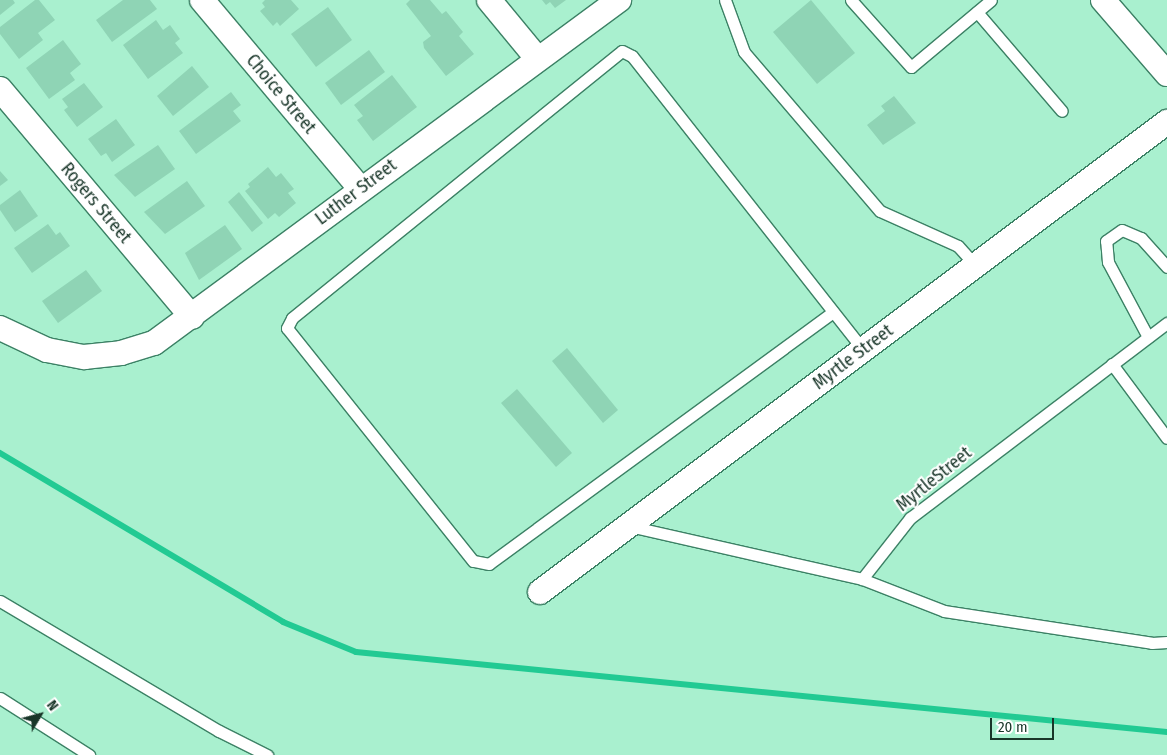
<!DOCTYPE html>
<html>
<head>
<meta charset="utf-8">
<style>
  body { margin:0 }
  #map { position:relative; width:1167px; height:755px; overflow:hidden; background:#a9f0cf; font-family:"Fira Sans Condensed",sans-serif }
  div>[style] { position:absolute }
  [style*='--x'] { left:calc(var(--x)*1px); top:calc(var(--y)*1px); width:calc(var(--w)*1px); rotate:calc(var(--a)*1deg) }
  .stream>* { height:6px; margin:-3px; padding:0 3px; transform-origin:3px; border-radius:3px; background:#22ca93 }
  .building>* { inset:0; background:#8fd4b5 }
  .roads { filter:drop-shadow(1px 0 #3c8165) drop-shadow(-1px 0 #3c8165) drop-shadow(0 1px #3c8165) drop-shadow(0 -1px #3c8165) }
  .service>* { height:11px; margin:-5.5px; padding:0 5.5px; transform-origin:5.5px; border-radius:5.5px; background:#fff }
  .minor>* { height:24px; margin:-12px; padding:0 12px; transform-origin:12px; border-radius:12px; background:#fff }
  span { translate:-50% -50%; white-space:nowrap; text-align:center; line-height:1.15; -webkit-text-stroke:4px #fff; paint-order:stroke }
  .street-label { font-size:18px; color:#193629 }
  .north { position:absolute; left:15px; top:690px; width:50px; height:50px; -webkit-text-stroke:4px #fff; paint-order:stroke; rotate:53deg; font-size:14px; font-weight:700; line-height:20px; text-align:center; color:#193629 }
  .north::after { content:''; display:block; margin:auto; width:18px; height:22px; background:#193629; clip-path:polygon(50% 0,100% 100%,50% 72%,0 100%) }
  .scale { position:absolute; left:990px; top:718px; width:64px; height:22px; box-sizing:border-box; border:2px solid #193629; border-top:0; padding-left:6px; font-size:15px; line-height:18px; white-space:nowrap; color:#193629; -webkit-text-stroke:4px #fff; paint-order:stroke }
</style>
</head>
<body>
<div id="map">
  <div class="stream">
    <div style="--x:0;--y:453;--w:330;--a:30.8"></div>
    <div style="--x:283;--y:622;--w:79;--a:22.3"></div>
    <div style="--x:356;--y:652;--w:815;--a:5.63"></div>
  </div>
  <div class="building">
    <div style="clip-path:polygon(0 0,13px 0,15px 3px,0 15px)"></div>
    <div style="clip-path:polygon(35px 0,39px 0,55px 20px,38px 33px,43px 40px,19px 59px,0 34px,0 27px)"></div>
    <div style="clip-path:polygon(123px 0,150px 0,157px 9px,112px 42px,96px 20px)"></div>
    <div style="clip-path:polygon(265px 0,291px 0,299px 9px,280px 26px,277px 22px,273px 26px,260px 11px,265px 7px,262px 3px)"></div>
    <div style="clip-path:polygon(410px 0,430px 0,442px 14px,446px 11px,463px 32px,459px 36px,474px 54px,446px 76px,424px 48px,423px 42px,431px 36px,406px 4px)"></div>
    <div style="clip-path:polygon(542px 0,566px 0,555px 8px,550px 2px,546px 5px)"></div>
    <div style="clip-path:polygon(811px 0,855px 53px,817px 84px,773px 32px)"></div>
    <div style="clip-path:polygon(328px 7px,352px 40px,316px 67px,291px 34px)"></div>
    <div style="clip-path:polygon(156px 20px,163px 30px,170px 25px,180px 39px,175px 43px,183px 53px,148px 79px,123px 45px)"></div>
    <div style="clip-path:polygon(63px 40px,81px 64px,70px 73px,75px 80px,49px 99px,26px 68px)"></div>
    <div style="clip-path:polygon(369px 50px,385px 72px,341px 105px,325px 83px)"></div>
    <div style="clip-path:polygon(192px 66px,209px 87px,173px 116px,157px 96px)"></div>
    <div style="clip-path:polygon(392px 75px,417px 107px,373px 141px,357px 120px,363px 116px,354px 105px)"></div>
    <div style="clip-path:polygon(84px 83px,103px 107px,77px 127px,64px 110px,68px 107px,62px 99px)"></div>
    <div style="clip-path:polygon(231px 92px,241px 105px,233px 111px,241px 121px,196px 154px,179px 131px)"></div>
    <div style="clip-path:polygon(894px 96px,916px 123px,883px 145px,867px 125px,885px 111px,881px 106px)"></div>
    <div style="clip-path:polygon(116px 119px,135px 145px,112px 162px,106px 153px,101px 156px,88px 139px)"></div>
    <div style="clip-path:polygon(158px 145px,175px 169px,135px 197px,114px 175px)"></div>
    <div style="clip-path:polygon(268px 167px,276px 177px,281px 173px,294px 189px,288px 193px,296px 203px,279px 217px,275px 213px,268px 219px,245px 191px,250px 187px,248px 184px)"></div>
    <div style="clip-path:polygon(0 171px,8px 180px,0 186px)"></div>
    <div style="clip-path:polygon(187px 181px,205px 206px,165px 234px,144px 212px)"></div>
    <div style="clip-path:polygon(20px 190px,38px 216px,15px 232px,0 210px,0 205px)"></div>
    <div style="clip-path:polygon(239px 192px,263px 223px,252px 232px,228px 202px)"></div>
    <div style="clip-path:polygon(48px 224px,56px 235px,60px 232px,70px 246px,32px 273px,14px 248px)"></div>
    <div style="clip-path:polygon(225px 225px,242px 249px,199px 280px,185px 253px)"></div>
    <div style="clip-path:polygon(86px 270px,102px 291px,58px 323px,42px 301px)"></div>
    <div style="clip-path:polygon(567px 348px,618px 410px,603px 423px,552px 361px)"></div>
    <div style="clip-path:polygon(517px 389px,572px 453px,556px 467px,501px 403px)"></div>
  </div>
  <div class="roads">
    <div class="service">
      <div style="--x:725;--y:0;--w:55;--a:69.9"></div>
      <div style="--x:744;--y:52;--w:209;--a:49.5"></div>
      <div style="--x:880;--y:211;--w:85;--a:24.2"></div>
      <div style="--x:958;--y:246;--w:27;--a:48"></div>
      <div style="--x:851;--y:0;--w:90;--a:48.2"></div>
      <div style="--x:911;--y:67;--w:104;--a:-39.9"></div>
      <div style="--x:977;--y:12;--w:130;--a:49.4"></div>
      <div style="--x:833;--y:312;--w:426;--a:143.8"></div>
      <div style="--x:489;--y:564;--w:16;--a:-169"></div>
      <div style="--x:473;--y:561;--w:298;--a:-128.6"></div>
      <div style="--x:287;--y:328;--w:11;--a:-63"></div>
      <div style="--x:292;--y:318;--w:424;--a:-39"></div>
      <div style="--x:622;--y:51;--w:11;--a:27"></div>
      <div style="--x:632;--y:56;--w:374;--a:51.8"></div>
      <div style="--x:1148;--y:337;--w:85;--a:-118.1"></div>
      <div style="--x:1108;--y:262;--w:21;--a:-95"></div>
      <div style="--x:1106;--y:241;--w:19;--a:-35"></div>
      <div style="--x:1122;--y:230;--w:21;--a:23"></div>
      <div style="--x:1141;--y:238;--w:39;--a:48"></div>
      <div style="--x:1112;--y:364;--w:92;--a:53.4"></div>
      <div style="--x:629;--y:526;--w:239;--a:12.8"></div>
      <div style="--x:862;--y:579;--w:88;--a:21.3"></div>
      <div style="--x:944;--y:611;--w:210;--a:8.7"></div>
      <div style="--x:1152;--y:643;--w:15;--a:-4"></div>
      <div style="--x:862;--y:579;--w:78;--a:-51.8"></div>
      <div style="--x:910;--y:518;--w:323;--a:-37.2"></div>
      <div style="--x:0;--y:601;--w:255;--a:30.7"></div>
      <div style="--x:219;--y:731;--w:54;--a:26.6"></div>
      <div style="--x:0;--y:698;--w:106;--a:32.6"></div>
    </div>
    <div class="minor">
      <div style="--x:202;--y:0;--w:246;--a:50"></div>
      <div style="--x:489;--y:0;--w:75;--a:50.4"></div>
      <div style="--x:1103;--y:0;--w:98;--a:49.1"></div>
      <div style="--x:0;--y:89;--w:298;--a:49.9"></div>
      <div style="--x:0;--y:328;--w:52;--a:25.1"></div>
      <div style="--x:47;--y:350;--w:38;--a:11"></div>
      <div style="--x:84;--y:357;--w:37;--a:-6"></div>
      <div style="--x:121;--y:353;--w:34;--a:-17"></div>
      <div style="--x:154;--y:343;--w:578;--a:-36.41"></div>
      <div style="--x:540;--y:592;--w:784;--a:-36.86"></div>
    </div>
  </div>
  <div class="street-label">
    <span style="left:281px;top:94px;rotate:50deg">Choice Street</span>
    <span style="left:356px;top:192px;rotate:-37deg">Luther Street</span>
    <span style="left:96px;top:203px;rotate:50deg">Rogers Street</span>
    <span style="left:853px;top:357px;rotate:-37deg">Myrtle Street</span>
    <span style="left:934px;top:479px;rotate:-39deg">MyrtleStreet</span>
  </div>
  <div class="north">N</div>
  <div class="scale">20 m</div>
</div>
</body>
</html>
